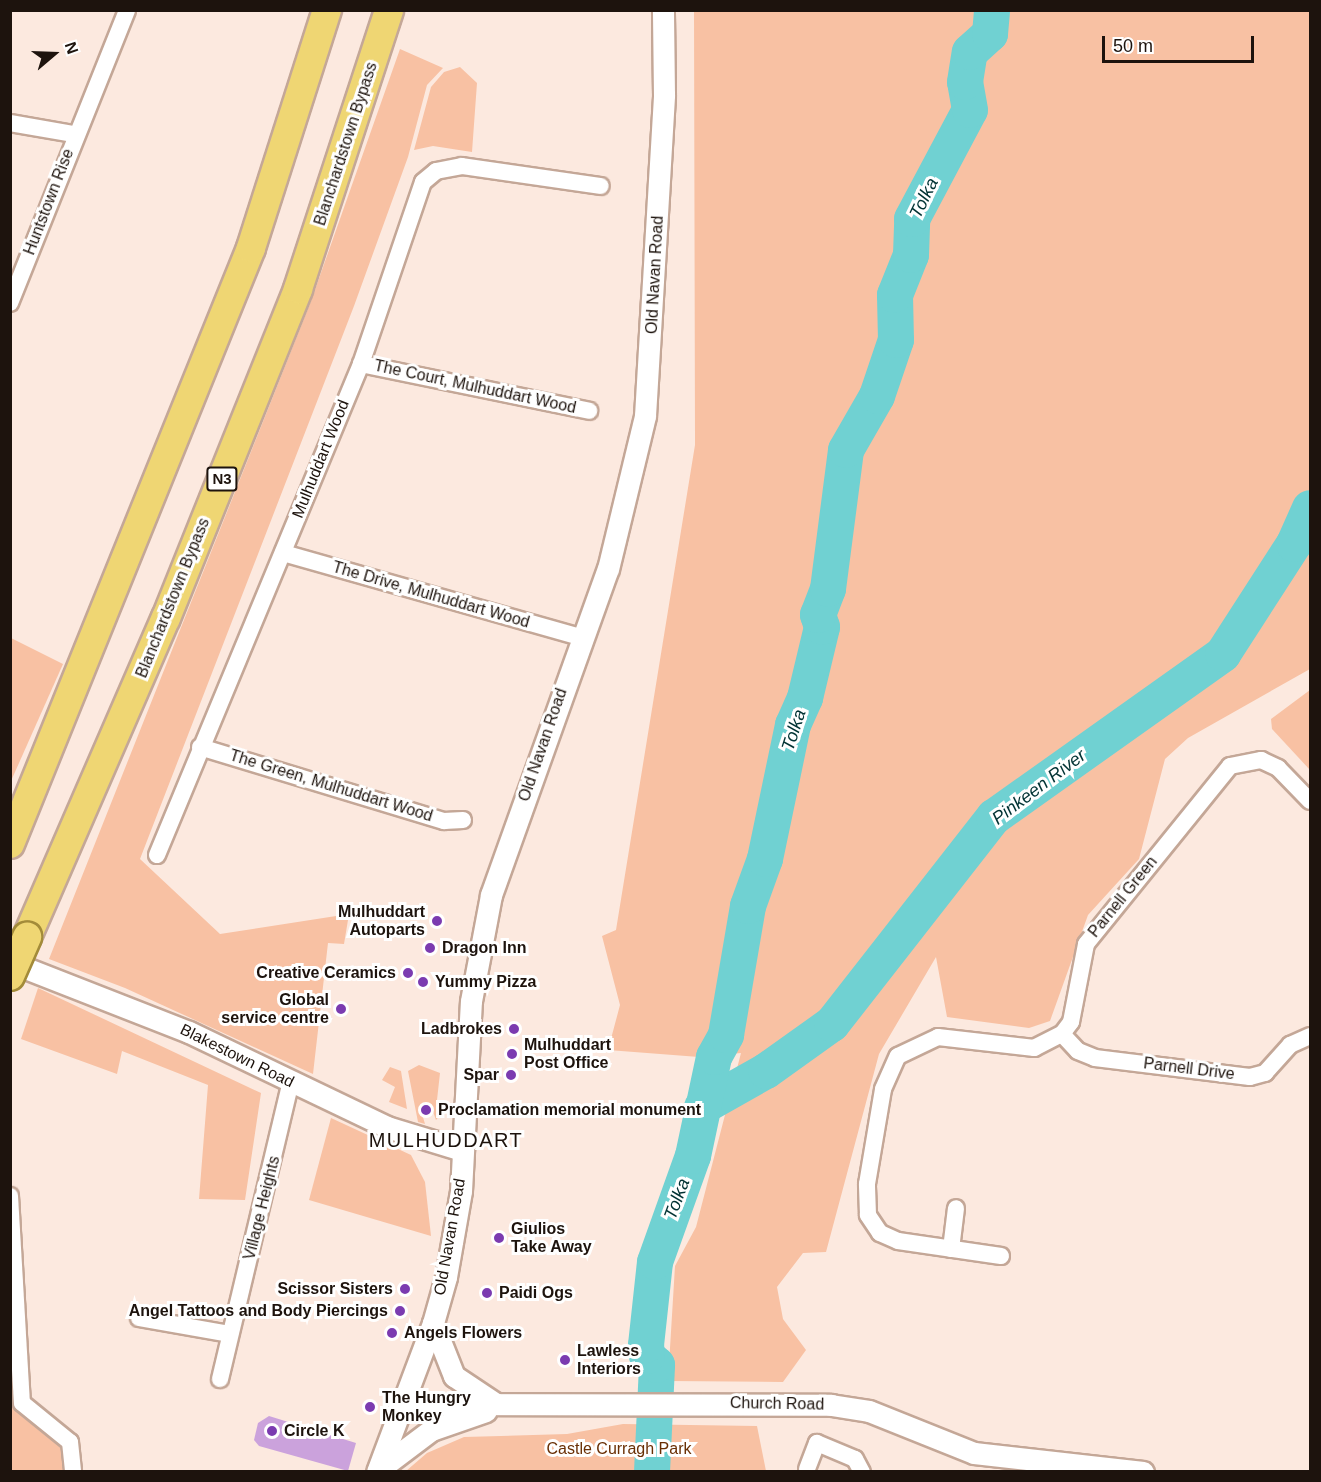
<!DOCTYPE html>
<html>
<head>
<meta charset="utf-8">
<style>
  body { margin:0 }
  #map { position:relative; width:1321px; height:1482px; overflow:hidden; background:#fce9df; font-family:Arial,sans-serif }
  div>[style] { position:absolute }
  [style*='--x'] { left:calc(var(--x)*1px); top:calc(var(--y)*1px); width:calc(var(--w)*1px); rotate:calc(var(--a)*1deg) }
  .green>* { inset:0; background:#f8c1a3 }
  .river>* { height:36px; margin:-18px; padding:0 18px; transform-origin:18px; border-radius:18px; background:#70d1d2 }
  .building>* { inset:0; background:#cba2dc }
  .roads { filter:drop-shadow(2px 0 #c4a797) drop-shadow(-2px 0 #c4a797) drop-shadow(0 2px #c4a797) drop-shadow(0 -2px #c4a797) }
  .minor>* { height:16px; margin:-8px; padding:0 8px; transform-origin:8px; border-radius:8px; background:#fff }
  .tertiary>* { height:21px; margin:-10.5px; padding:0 10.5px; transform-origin:10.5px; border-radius:10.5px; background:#fff }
  .trunk>* { height:28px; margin:-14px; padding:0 14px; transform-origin:14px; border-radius:14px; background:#efd673 }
  .bridges { filter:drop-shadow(2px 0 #a38b39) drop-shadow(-2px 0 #a38b39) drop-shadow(0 2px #a38b39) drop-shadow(0 -2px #a38b39) }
  .trunk-bridge>* { height:28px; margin:-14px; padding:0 14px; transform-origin:14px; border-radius:14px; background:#efd673 }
  .dots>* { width:16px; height:16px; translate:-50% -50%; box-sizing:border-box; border:3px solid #fff; border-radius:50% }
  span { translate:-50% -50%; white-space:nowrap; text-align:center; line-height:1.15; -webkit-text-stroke:6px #fff; paint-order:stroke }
  .shield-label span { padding:2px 4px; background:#fff; border:2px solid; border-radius:4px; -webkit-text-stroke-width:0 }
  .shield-label { font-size:15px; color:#1d130d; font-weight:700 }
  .street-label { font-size:16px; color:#1d130d }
  .poi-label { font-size:16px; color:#1d130d; font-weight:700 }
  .right { translate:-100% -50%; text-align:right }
  .left { translate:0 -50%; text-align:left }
  .park-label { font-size:16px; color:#692f04 }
  .water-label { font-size:18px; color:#013233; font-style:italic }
  .quarter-label { font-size:20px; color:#1d130d; letter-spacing:1.5px }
  .frame { position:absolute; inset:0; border:12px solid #1d130d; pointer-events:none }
  .north { position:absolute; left:24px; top:24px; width:60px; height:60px; -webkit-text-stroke:4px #fff; paint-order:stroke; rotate:71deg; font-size:16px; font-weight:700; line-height:24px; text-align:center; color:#1d130d }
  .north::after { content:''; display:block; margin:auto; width:21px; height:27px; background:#1d130d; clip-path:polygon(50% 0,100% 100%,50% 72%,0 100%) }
  .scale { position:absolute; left:1102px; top:36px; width:152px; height:27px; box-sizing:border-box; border:3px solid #1d130d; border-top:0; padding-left:8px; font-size:18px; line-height:21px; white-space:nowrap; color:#1d130d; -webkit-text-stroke:4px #fff; paint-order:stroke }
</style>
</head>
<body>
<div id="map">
  <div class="green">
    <div style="clip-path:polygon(694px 11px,1310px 11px,1310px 669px,1188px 738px,1165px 759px,1139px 859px,1088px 915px,1050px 1021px,1029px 1028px,947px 1017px,936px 957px,879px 1054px,826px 1252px,803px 1253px,777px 1287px,783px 1319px,806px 1350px,783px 1382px,668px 1381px,675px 1266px,696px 1227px,741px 1053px,699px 1057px,608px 1050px,620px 1005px,602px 936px,616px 930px,695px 445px)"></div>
    <div style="clip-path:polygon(400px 49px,443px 68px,427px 85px,408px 157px,354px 306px,140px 859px,220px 934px,349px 914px,344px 944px,328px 943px,313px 1074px,125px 988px,49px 959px,311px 301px)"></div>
    <div style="clip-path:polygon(460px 67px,477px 83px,472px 152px,433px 146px,414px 150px,431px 87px,444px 72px)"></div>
    <div style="clip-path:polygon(11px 638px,63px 664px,11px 781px)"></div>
    <div style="clip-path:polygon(1310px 690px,1310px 770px,1272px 729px,1271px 719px)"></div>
    <div style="clip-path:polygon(38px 988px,261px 1093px,245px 1200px,199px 1199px,208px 1085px,122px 1051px,117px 1074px,21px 1039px)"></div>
    <div style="clip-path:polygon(419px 1065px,440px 1073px,436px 1109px,441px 1114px,436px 1120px,430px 1103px,420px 1107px,425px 1124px,418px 1122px,408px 1071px)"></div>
    <div style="clip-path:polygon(390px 1067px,401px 1071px,407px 1109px,389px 1102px,395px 1087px,382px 1080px)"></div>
    <div style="clip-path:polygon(331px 1118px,411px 1155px,425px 1182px,431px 1236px,309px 1200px)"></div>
    <div style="clip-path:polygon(10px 1345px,15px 1404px,24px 1418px,61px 1443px,67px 1461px,64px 1471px,11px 1471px)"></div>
    <div style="clip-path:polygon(623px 1424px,757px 1426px,766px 1471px,406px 1471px,427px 1453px,464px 1437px,567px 1434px)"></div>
  </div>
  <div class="river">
    <div style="--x:702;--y:1107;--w:73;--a:-29.4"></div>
    <div style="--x:766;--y:1071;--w:81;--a:-35.5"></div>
    <div style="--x:832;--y:1024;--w:263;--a:-52"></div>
    <div style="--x:994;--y:817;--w:281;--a:-35.4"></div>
    <div style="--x:1223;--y:654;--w:131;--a:-57.2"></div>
    <div style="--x:1294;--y:544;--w:39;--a:-66"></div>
    <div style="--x:652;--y:1472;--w:107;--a:-87.3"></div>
    <div style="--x:657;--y:1365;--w:13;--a:-138"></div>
    <div style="--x:647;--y:1356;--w:11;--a:-95"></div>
    <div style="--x:646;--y:1345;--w:83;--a:-83.8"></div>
    <div style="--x:655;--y:1262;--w:113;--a:-70.3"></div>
    <div style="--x:693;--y:1156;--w:101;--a:-78"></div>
    <div style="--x:714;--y:1057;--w:25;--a:-61"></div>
    <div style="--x:726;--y:1035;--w:131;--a:-80.3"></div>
    <div style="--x:748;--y:906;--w:50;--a:-70.1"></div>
    <div style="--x:765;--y:859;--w:137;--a:-78.2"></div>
    <div style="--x:793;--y:725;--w:30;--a:-66"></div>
    <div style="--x:805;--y:698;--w:73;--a:-76.5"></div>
    <div style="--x:822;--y:627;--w:13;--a:-108"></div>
    <div style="--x:818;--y:615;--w:28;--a:-69"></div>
    <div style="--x:828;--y:589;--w:140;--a:-82.6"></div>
    <div style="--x:846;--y:450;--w:62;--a:-60.1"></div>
    <div style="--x:877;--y:396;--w:59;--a:-71.3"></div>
    <div style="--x:896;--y:340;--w:45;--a:-91.3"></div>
    <div style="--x:895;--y:295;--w:43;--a:-68.2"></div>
    <div style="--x:911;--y:255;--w:36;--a:-88"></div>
    <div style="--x:912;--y:219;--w:123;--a:-62"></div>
    <div style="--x:970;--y:110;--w:28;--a:-100"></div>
    <div style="--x:965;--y:82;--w:30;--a:-81"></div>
    <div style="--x:970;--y:52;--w:27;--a:-42"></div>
    <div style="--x:990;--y:34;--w:24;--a:-85"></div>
  </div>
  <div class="building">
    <div style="clip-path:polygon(269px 1416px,356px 1443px,348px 1471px,259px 1446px,254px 1440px,258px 1423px)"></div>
  </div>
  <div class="roads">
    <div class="minor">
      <div style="--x:10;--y:123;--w:65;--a:9.8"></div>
      <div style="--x:10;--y:303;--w:315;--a:-68.2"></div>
      <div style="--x:361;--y:364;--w:233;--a:11.6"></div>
      <div style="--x:283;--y:553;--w:309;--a:15.8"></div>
      <div style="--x:200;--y:747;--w:255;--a:16.9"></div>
      <div style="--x:444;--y:821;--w:19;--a:-3"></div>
      <div style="--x:157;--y:855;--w:532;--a:-67.44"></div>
      <div style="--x:361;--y:364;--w:192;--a:-71.2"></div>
      <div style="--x:423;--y:182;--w:17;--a:-40"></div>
      <div style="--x:436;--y:171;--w:26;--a:-11"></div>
      <div style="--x:462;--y:166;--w:140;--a:8.2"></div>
      <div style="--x:1062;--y:1034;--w:23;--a:47"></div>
      <div style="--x:1078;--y:1051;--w:18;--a:22"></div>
      <div style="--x:1095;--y:1058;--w:156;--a:7"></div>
      <div style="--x:1250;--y:1077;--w:16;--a:-15"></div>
      <div style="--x:1265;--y:1073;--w:38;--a:-48"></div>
      <div style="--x:1290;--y:1045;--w:22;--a:-24"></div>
      <div style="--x:10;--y:1196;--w:207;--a:86.7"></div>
      <div style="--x:22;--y:1403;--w:62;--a:39.1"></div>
      <div style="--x:70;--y:1442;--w:30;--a:84"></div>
      <div style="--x:951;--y:1249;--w:41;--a:-83"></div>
      <div style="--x:1001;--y:1256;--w:104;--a:-171.7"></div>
      <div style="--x:898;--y:1241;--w:20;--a:-156"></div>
      <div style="--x:880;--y:1233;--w:22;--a:-124"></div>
      <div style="--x:868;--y:1215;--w:31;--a:-92"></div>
      <div style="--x:867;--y:1184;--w:96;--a:-80.4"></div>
      <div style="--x:883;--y:1089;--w:36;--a:-66"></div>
      <div style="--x:898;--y:1056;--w:44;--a:-25.4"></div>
      <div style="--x:938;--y:1037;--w:97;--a:6.5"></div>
      <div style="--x:1034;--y:1048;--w:31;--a:-27"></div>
      <div style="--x:1062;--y:1034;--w:15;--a:-53"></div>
      <div style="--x:1071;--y:1022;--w:79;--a:-79.1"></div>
      <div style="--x:1086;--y:944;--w:229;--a:-51"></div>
      <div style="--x:1230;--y:766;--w:32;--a:-11"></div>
      <div style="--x:1261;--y:760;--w:19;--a:25"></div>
      <div style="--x:1278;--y:768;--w:46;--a:45.9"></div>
      <div style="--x:139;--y:1318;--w:92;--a:10"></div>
      <div style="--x:220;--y:1379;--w:305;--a:-76.6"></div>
      <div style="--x:807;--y:1469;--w:28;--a:-69"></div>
      <div style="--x:817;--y:1443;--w:41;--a:22.8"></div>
      <div style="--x:855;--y:1459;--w:15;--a:62"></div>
    </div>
    <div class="tertiary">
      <div style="--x:10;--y:962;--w:192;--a:21.4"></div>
      <div style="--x:189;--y:1032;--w:220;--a:25.6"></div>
      <div style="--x:387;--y:1127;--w:78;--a:17"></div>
      <div style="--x:433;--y:1323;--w:57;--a:68.4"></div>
      <div style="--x:454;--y:1376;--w:50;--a:33.7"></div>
      <div style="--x:402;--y:1404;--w:429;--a:0.1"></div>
      <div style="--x:831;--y:1405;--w:38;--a:9"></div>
      <div style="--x:869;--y:1411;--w:113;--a:21.8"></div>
      <div style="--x:974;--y:1453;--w:170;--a:6.4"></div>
      <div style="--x:378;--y:1470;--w:66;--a:-37"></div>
      <div style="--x:431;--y:1430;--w:58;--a:-19.1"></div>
      <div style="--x:377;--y:1472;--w:159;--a:-69.4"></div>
      <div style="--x:433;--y:1323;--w:48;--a:-74.2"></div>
      <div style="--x:446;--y:1277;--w:87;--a:-80.1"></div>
      <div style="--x:461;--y:1191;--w:190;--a:-87"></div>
      <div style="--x:471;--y:1001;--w:108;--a:-79.3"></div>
      <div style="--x:491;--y:895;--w:346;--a:-70.3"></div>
      <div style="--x:608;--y:569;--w:157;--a:-76.4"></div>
      <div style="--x:645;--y:416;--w:322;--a:-86.6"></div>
      <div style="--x:664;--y:95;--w:85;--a:-90.7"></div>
    </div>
    <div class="trunk">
      <div style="--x:10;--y:844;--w:643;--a:-67.98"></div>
      <div style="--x:251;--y:248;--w:250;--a:-72.3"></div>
      <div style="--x:27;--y:937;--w:348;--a:-66.5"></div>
      <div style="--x:166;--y:618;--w:354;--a:-68.1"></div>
      <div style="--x:298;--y:289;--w:293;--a:-71.9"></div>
    </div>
  </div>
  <div class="bridges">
    <div class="trunk-bridge">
      <div style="--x:10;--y:976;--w:43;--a:-66.4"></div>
    </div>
  </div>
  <div class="dots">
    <div style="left:437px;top:921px;background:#7b3bb0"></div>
    <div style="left:430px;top:948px;background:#7b3bb0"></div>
    <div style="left:408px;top:973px;background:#7b3bb0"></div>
    <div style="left:423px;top:982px;background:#7b3bb0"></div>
    <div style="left:341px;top:1009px;background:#7b3bb0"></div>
    <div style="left:514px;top:1029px;background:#7b3bb0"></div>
    <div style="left:512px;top:1054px;background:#7b3bb0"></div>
    <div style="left:511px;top:1075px;background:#7b3bb0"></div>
    <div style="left:426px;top:1110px;background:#7b3bb0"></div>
    <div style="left:499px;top:1238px;background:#7b3bb0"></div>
    <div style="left:405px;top:1289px;background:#7b3bb0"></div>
    <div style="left:487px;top:1293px;background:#7b3bb0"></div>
    <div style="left:400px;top:1311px;background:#7b3bb0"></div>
    <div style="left:392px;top:1333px;background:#7b3bb0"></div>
    <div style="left:565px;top:1360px;background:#7b3bb0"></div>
    <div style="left:370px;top:1407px;background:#7b3bb0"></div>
    <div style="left:272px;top:1431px;background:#7b3bb0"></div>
  </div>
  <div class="shield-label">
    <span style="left:222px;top:479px">N3</span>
  </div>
  <div class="street-label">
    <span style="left:346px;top:144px;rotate:-72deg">Blanchardstown Bypass</span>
    <span style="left:49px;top:202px;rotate:-69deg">Huntstown Rise</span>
    <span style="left:655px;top:275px;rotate:-87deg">Old Navan Road</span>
    <span style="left:475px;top:387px;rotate:12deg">The Court, Mulhuddart Wood</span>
    <span style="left:321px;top:459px;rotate:-68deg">Mulhuddart Wood</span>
    <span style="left:431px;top:595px;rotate:16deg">The Drive, Mulhuddart Wood</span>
    <span style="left:173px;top:598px;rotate:-68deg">Blanchardstown Bypass</span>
    <span style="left:543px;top:745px;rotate:-71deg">Old Navan Road</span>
    <span style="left:331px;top:786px;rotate:17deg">The Green, Mulhuddart Wood</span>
    <span style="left:1123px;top:897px;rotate:-51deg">Parnell Green</span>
    <span style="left:237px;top:1056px;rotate:26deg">Blakestown Road</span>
    <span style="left:1189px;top:1069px;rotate:7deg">Parnell Drive</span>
    <span style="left:262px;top:1208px;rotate:-76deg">Village Heights</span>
    <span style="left:450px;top:1237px;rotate:-80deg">Old Navan Road</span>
    <span style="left:777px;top:1404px;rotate:1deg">Church Road</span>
  </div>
  <div class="poi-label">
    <span class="right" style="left:425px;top:921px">Mulhuddart<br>Autoparts</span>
    <span class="left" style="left:442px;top:948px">Dragon Inn</span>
    <span class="right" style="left:396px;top:973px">Creative Ceramics</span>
    <span class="left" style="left:435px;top:982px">Yummy Pizza</span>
    <span class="right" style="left:329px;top:1009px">Global<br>service centre</span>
    <span class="right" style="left:502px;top:1029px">Ladbrokes</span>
    <span class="left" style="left:524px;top:1054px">Mulhuddart<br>Post Office</span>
    <span class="right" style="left:499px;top:1075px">Spar</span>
    <span class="left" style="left:438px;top:1110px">Proclamation memorial monument</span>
    <span class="left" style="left:511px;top:1238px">Giulios<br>Take Away</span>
    <span class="right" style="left:393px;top:1289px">Scissor Sisters</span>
    <span class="left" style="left:499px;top:1293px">Paidi Ogs</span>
    <span class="right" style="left:388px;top:1311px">Angel Tattoos and Body Piercings</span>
    <span class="left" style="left:404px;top:1333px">Angels Flowers</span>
    <span class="left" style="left:577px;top:1360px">Lawless<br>Interiors</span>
    <span class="left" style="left:382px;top:1407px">The Hungry<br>Monkey</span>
    <span class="left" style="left:284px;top:1431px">Circle K</span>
  </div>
  <div class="park-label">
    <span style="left:619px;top:1449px">Castle Curragh Park</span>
  </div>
  <div class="water-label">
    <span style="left:924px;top:198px;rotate:-64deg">Tolka</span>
    <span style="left:794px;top:730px;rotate:-72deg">Tolka</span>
    <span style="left:1039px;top:787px;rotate:-37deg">Pinkeen River</span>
    <span style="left:677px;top:1199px;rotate:-70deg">Tolka</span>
  </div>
  <div class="quarter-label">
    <span style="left:446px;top:1140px">MULHUDDART</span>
  </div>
  <div class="frame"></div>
  <div class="north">N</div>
  <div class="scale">50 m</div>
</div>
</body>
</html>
